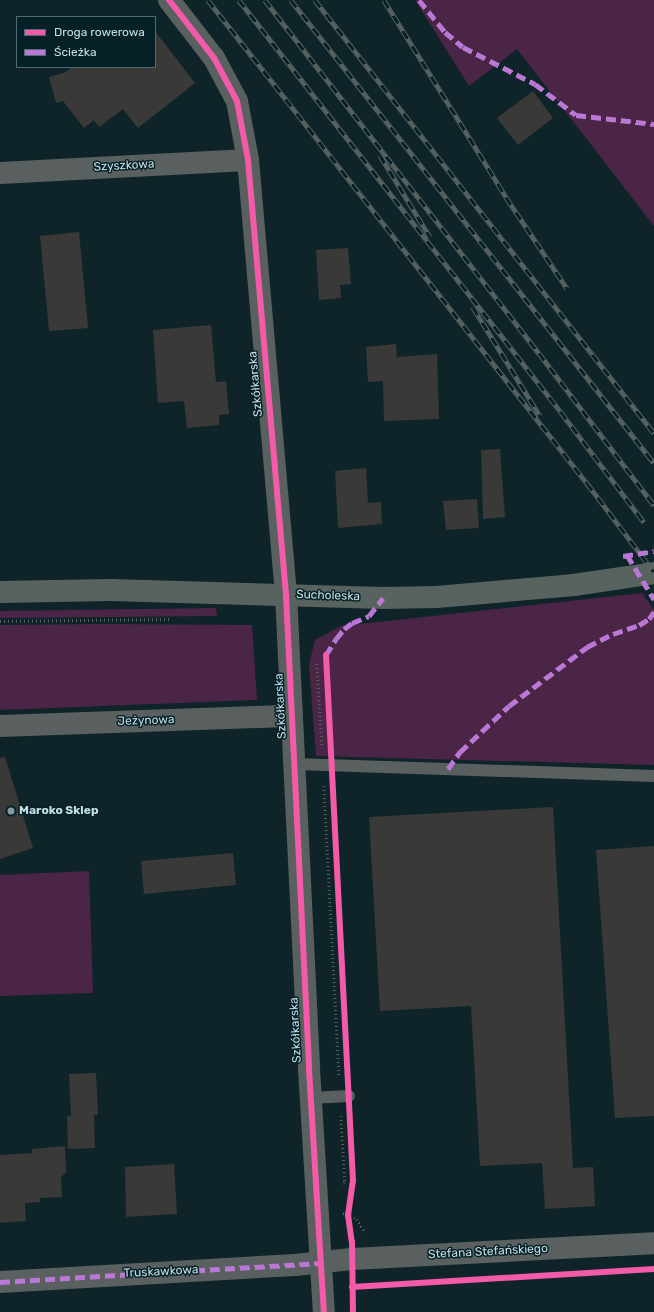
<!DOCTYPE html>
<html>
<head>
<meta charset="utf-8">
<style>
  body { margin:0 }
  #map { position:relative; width:654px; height:1312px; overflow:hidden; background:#0e2429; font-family:Rubik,sans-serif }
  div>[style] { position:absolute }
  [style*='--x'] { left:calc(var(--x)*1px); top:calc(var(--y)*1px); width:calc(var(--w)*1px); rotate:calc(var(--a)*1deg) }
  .green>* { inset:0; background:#4b2545 }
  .building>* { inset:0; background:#393938 }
  .path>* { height:2.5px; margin-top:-1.25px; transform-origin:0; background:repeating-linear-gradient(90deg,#555f5f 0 1px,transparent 0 4px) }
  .lane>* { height:12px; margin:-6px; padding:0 6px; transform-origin:6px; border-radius:6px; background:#59605f }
  .street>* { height:22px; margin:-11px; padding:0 11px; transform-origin:11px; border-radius:11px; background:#59605f }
  .secondary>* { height:22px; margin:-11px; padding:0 11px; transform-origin:11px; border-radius:11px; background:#586360 }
  .rail>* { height:4.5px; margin-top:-2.25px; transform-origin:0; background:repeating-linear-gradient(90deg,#052027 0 9px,#586362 0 18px); box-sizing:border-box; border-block:1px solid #586362 }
  .quiet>* { height:5px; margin-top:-2.5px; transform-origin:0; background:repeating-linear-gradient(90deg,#ba77d6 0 10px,transparent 0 15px) }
  .cycleway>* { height:6px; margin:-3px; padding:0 3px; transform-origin:3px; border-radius:3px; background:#f35aa7 }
  .dots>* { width:11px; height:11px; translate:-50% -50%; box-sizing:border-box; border:2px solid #052027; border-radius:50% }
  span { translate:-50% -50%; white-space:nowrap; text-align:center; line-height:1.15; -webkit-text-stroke:3px #052027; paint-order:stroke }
  .street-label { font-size:12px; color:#c5dee5 }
  .poi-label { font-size:12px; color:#c5dee5; font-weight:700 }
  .left { translate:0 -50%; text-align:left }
  .legend { position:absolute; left:16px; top:16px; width:140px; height:52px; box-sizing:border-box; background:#052027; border:1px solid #526c73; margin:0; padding:5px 7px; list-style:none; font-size:12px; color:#c5dee5 }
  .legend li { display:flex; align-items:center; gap:8px; height:20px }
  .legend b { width:20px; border:1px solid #526c73 }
</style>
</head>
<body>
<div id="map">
  <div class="green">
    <div style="clip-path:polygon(415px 0,654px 0,654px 226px,517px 49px,469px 86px)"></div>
    <div style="clip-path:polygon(642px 593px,654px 610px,654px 765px,316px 756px,309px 664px,315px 640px,341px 626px)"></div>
    <div style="clip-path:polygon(216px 608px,217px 616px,0 618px,0 611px)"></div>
    <div style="clip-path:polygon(102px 624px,252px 625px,257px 700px,0 710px,0 625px)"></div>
    <div style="clip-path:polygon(89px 871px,93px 993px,0 996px,0 875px)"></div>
  </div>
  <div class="building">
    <div style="clip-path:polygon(155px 31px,195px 83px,138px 128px,123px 109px,99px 127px,94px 120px,84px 128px,63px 101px,56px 103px,49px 77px,66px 72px,72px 67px,155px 67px)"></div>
    <div style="clip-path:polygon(533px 91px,553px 118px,518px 145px,497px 118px)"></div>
    <div style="clip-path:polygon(79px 232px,88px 328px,49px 331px,40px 236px)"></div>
    <div style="clip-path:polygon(348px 248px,351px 284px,340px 285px,341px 298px,319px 300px,316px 250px)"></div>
    <div style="clip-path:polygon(211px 325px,216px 382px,226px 381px,229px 414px,219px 415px,219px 425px,187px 428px,184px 401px,158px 403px,153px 330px)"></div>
    <div style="clip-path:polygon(396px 344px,397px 357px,437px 354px,439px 419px,384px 421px,383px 381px,368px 382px,366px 347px)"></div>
    <div style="clip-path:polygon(500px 449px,505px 517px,483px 519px,481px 450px)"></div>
    <div style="clip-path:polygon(366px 468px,368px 503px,381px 502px,382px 524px,338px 528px,335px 471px)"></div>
    <div style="clip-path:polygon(477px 499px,479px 528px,446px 530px,443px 501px)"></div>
    <div style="clip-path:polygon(5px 757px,33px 848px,0 859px,0 758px)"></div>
    <div style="clip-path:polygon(553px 807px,573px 1168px,593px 1167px,595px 1206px,545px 1209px,542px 1163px,480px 1166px,471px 1006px,380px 1011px,369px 817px)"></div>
    <div style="clip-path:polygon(654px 846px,654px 1116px,615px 1118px,596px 850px)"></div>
    <div style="clip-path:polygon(233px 853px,236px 885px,144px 894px,141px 861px)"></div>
    <div style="clip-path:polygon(96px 1073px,98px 1115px,94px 1115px,95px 1148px,68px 1149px,67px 1116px,71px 1116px,69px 1074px)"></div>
    <div style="clip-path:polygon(65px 1146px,66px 1172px,61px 1177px,62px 1197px,40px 1198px,40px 1202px,25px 1203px,26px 1221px,0 1223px,0 1155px,32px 1153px,32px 1149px)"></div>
    <div style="clip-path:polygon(174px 1164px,177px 1214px,126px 1217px,125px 1167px)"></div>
  </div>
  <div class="path">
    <div style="--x:0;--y:621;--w:172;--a:-0.7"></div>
    <div style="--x:317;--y:664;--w:81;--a:86.5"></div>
    <div style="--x:324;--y:786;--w:291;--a:87"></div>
    <div style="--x:341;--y:1116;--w:66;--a:86.5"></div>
    <div style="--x:345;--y:1182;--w:4;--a:117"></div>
    <div style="--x:343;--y:1213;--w:15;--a:23"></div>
    <div style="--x:357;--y:1219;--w:16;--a:60"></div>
  </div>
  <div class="lane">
    <div style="--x:295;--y:764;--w:359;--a:1.9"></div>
    <div style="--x:311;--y:1098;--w:38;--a:-3"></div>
  </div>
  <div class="street">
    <div style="--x:169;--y:0;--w:73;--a:52.2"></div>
    <div style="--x:214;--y:58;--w:49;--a:61.9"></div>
    <div style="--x:237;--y:101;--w:60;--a:79.4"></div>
    <div style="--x:248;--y:160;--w:437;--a:85"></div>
    <div style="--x:286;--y:595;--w:475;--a:87.2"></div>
    <div style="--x:309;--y:1069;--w:243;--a:86.5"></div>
    <div style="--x:0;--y:173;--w:248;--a:-3"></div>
    <div style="--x:0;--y:726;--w:292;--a:-2"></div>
    <div style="--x:0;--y:1282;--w:295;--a:-3.3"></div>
    <div style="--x:295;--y:1265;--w:57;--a:-6"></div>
    <div style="--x:352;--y:1259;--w:302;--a:-3"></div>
  </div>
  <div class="secondary">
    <div style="--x:0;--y:592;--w:111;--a:-1"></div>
    <div style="--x:111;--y:590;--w:272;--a:1.7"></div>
    <div style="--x:383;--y:598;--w:54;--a:-1.1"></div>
    <div style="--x:437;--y:597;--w:138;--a:-5"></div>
    <div style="--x:574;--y:585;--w:81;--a:-8.5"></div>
  </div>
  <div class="rail">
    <div style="--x:208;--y:0;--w:619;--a:51.89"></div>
    <div style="--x:239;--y:0;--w:523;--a:51.99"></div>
    <div style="--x:561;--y:412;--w:138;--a:53"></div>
    <div style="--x:265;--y:0;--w:447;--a:52.2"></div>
    <div style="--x:539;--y:353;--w:191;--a:52.9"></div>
    <div style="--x:291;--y:0;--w:588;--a:51.9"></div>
    <div style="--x:315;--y:0;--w:550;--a:51.94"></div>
    <div style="--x:384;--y:0;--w:232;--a:58.2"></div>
    <div style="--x:506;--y:197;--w:110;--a:56.2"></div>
    <div style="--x:380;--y:155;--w:96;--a:58.6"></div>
    <div style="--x:473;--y:307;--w:128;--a:58.4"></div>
    <div style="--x:587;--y:483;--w:111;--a:53"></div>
  </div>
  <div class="quiet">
    <div style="--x:419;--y:0;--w:41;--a:50.9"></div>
    <div style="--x:445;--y:32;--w:23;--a:40"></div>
    <div style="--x:463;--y:47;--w:81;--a:27.2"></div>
    <div style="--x:535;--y:84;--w:51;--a:37.1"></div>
    <div style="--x:576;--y:115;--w:79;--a:6.6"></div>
    <div style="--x:627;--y:555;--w:52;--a:58.5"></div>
    <div style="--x:623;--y:556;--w:31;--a:-9"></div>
    <div style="--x:326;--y:655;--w:19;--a:-58"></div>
    <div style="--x:336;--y:639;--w:13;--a:-51"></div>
    <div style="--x:344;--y:629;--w:10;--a:-37"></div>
    <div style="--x:352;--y:623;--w:18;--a:-22"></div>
    <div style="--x:369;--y:616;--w:23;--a:-52"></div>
    <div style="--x:448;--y:769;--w:21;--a:-55"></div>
    <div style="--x:460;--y:752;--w:67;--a:-43.2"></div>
    <div style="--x:509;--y:706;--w:98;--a:-37.1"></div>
    <div style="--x:587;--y:647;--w:29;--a:-27"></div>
    <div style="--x:613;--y:634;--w:28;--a:-19"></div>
    <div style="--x:639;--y:625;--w:12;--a:-31"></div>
    <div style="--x:649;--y:619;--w:9;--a:-54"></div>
    <div style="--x:0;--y:1282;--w:322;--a:-3.4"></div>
  </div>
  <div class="cycleway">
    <div style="--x:169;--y:0;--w:73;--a:52.2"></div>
    <div style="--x:214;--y:58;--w:49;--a:61.9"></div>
    <div style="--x:237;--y:101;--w:60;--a:79.4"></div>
    <div style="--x:248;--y:160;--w:437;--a:85"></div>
    <div style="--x:286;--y:595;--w:475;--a:87.2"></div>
    <div style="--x:309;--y:1069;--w:243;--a:86.5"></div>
    <div style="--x:326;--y:655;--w:526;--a:87.06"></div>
    <div style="--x:353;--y:1180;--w:35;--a:98"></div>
    <div style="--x:348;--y:1215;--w:27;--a:82"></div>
    <div style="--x:352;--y:1242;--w:70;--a:89.2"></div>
    <div style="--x:352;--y:1287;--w:303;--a:-3.4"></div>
  </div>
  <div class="dots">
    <div style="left:11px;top:811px;background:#859da3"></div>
  </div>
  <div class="street-label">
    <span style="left:124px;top:166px;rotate:-3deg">Szyszkowa</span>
    <span style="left:256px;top:384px;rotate:-95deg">Szkółkarska</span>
    <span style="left:328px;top:596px;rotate:2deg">Sucholeska</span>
    <span style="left:281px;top:706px;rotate:-93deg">Szkółkarska</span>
    <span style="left:146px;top:721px;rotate:-2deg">Jeżynowa</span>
    <span style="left:296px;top:1030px;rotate:-93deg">Szkółkarska</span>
    <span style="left:488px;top:1252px;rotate:-3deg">Stefana Stefańskiego</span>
    <span style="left:161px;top:1272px;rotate:-3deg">Truskawkowa</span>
  </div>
  <div class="poi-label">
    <span class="left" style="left:19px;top:811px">Maroko Sklep</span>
  </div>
  <ul class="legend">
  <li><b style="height:5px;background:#f35aa7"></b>Droga rowerowa</li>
  <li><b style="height:5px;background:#ba77d6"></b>Ścieżka</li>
  </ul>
</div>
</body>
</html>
